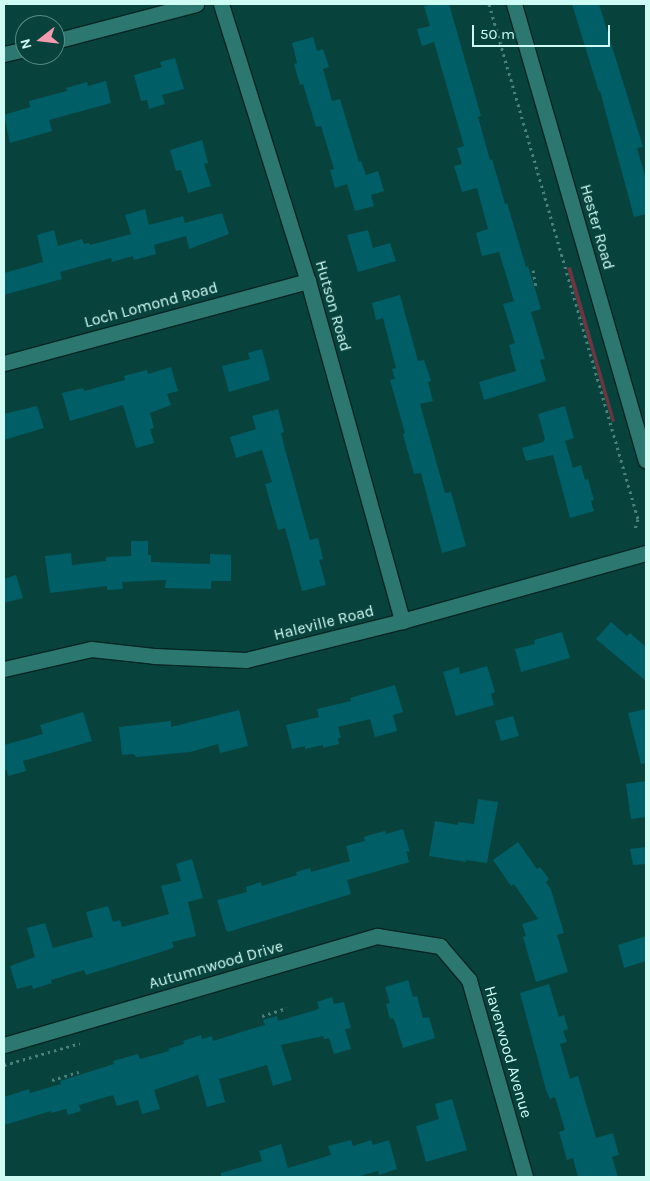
<!DOCTYPE html>
<html>
<head>
<meta charset="utf-8">
<style>
  body { margin:0 }
  #map { position:relative; width:650px; height:1181px; overflow:hidden; background:#08423c; font-family:Karla,sans-serif }
  div>[style] { position:absolute }
  [style*='--x'] { left:calc(var(--x)*1px); top:calc(var(--y)*1px); width:calc(var(--w)*1px); rotate:calc(var(--a)*1deg) }
  .green>* { inset:0; background:#6c3542 }
  .building>* { inset:0; background:#005e67 }
  .path>* { height:3px; margin-top:-1.5px; transform-origin:0; background:repeating-linear-gradient(90deg,#4a807a 0 2.5px,transparent 0 6.5px) }
  .roads { filter:drop-shadow(1px 0 #052522) drop-shadow(-1px 0 #052522) drop-shadow(0 1px #052522) drop-shadow(0 -1px #052522) }
  .street>* { height:15px; margin:-7.5px; padding:0 7.5px; transform-origin:7.5px; border-radius:7.5px; background:#2c7870 }
  span { translate:-50% -50%; white-space:nowrap; text-align:center; line-height:1.15; -webkit-text-stroke:4px #08423c; paint-order:stroke }
  .street-label { font-size:16px; color:#cefcf5 }
  .frame { position:absolute; inset:0; border:5px solid #cefcf5; pointer-events:none }
  .north { position:absolute; left:15px; top:15px; width:50px; height:50px; box-sizing:border-box; background:#08423c; border:1px solid #578c86; border-radius:50%; rotate:254deg; font-size:14px; font-weight:700; line-height:20px; text-align:center; color:#cefcf5 }
  .north::after { content:''; display:block; margin:auto; width:18px; height:22px; background:#f29aae; clip-path:polygon(50% 0,100% 100%,50% 72%,0 100%) }
  .scale { position:absolute; left:472px; top:25px; width:138px; height:22px; box-sizing:border-box; border:2px solid #cefcf5; border-top:0; padding-left:6px; font-size:15px; line-height:18px; white-space:nowrap; color:#cefcf5; -webkit-text-stroke:4px #08423c; paint-order:stroke }
</style>
</head>
<body>
<div id="map">
  <div class="green">
    <div style="clip-path:polygon(571px 267px,615px 421px,612px 422px,567px 268px)"></div>
  </div>
  <div class="building">
    <div style="clip-path:polygon(432px 4px,449px 4px,481px 116px,478px 117px,490px 160px,492px 159px,505px 204px,507px 203px,526px 267px,528px 266px,541px 309px,531px 312px,545px 359px,540px 360px,546px 381px,484px 400px,479px 382px,516px 371px,509px 345px,515px 343px,503px 304px,514px 301px,499px 252px,482px 256px,476px 233px,488px 229px,477px 188px,462px 192px,454px 166px,462px 164px,457px 148px,464px 146px,434px 42px,422px 46px,417px 29px,430px 26px,424px 6px)"></div>
    <div style="clip-path:polygon(572px 4px,599px 4px,643px 147px,637px 148px,646px 179px,646px 214px,634px 217px,600px 91px,599px 92px)"></div>
    <div style="clip-path:polygon(313px 37px,317px 51px,323px 49px,329px 67px,323px 69px,332px 101px,340px 99px,359px 162px,361px 161px,366px 175px,378px 171px,384px 191px,371px 195px,374px 206px,355px 211px,347px 184px,335px 188px,330px 170px,334px 169px,321px 126px,316px 127px,303px 84px,300px 85px,294px 64px,297px 63px,292px 43px)"></div>
    <div style="clip-path:polygon(175px 58px,184px 89px,162px 95px,165px 104px,149px 109px,147px 100px,141px 101px,134px 75px,162px 67px,160px 62px)"></div>
    <div style="clip-path:polygon(106px 81px,111px 103px,49px 120px,52px 131px,10px 143px,4px 115px,30px 107px,29px 101px,67px 91px,66px 88px,87px 82px,88px 86px)"></div>
    <div style="clip-path:polygon(202px 140px,208px 163px,204px 164px,211px 186px,188px 193px,181px 170px,176px 171px,170px 150px)"></div>
    <div style="clip-path:polygon(145px 209px,149px 225px,183px 216px,185px 223px,222px 213px,229px 234px,189px 249px,186px 236px,154px 245px,156px 254px,134px 260px,133px 256px,112px 262px,111px 258px,60px 272px,62px 279px,4px 295px,4px 273px,43px 262px,37px 235px,54px 230px,58px 246px,82px 239px,84px 244px,89px 243px,90px 245px,131px 234px,125px 215px)"></div>
    <div style="clip-path:polygon(368px 230px,373px 248px,390px 243px,396px 261px,358px 272px,347px 235px)"></div>
    <div style="clip-path:polygon(400px 295px,418px 361px,424px 360px,431px 381px,428px 382px,433px 401px,420px 404px,445px 493px,451px 492px,466px 546px,442px 553px,421px 473px,414px 474px,403px 434px,405px 433px,390px 380px,395px 379px,392px 369px,396px 368px,383px 318px,376px 320px,372px 303px)"></div>
    <div style="clip-path:polygon(262px 349px,270px 380px,229px 392px,222px 366px,250px 359px,248px 353px)"></div>
    <div style="clip-path:polygon(171px 367px,178px 391px,167px 394px,171px 405px,150px 413px,154px 428px,150px 429px,154px 443px,136px 448px,123px 405px,70px 421px,62px 393px,83px 388px,84px 391px,125px 380px,124px 376px,147px 370px,148px 374px)"></div>
    <div style="clip-path:polygon(37px 406px,44px 428px,4px 440px,4px 414px)"></div>
    <div style="clip-path:polygon(565px 406px,574px 438px,565px 441px,573px 468px,581px 465px,585px 480px,588px 479px,594px 500px,591px 501px,594px 511px,570px 518px,553px 455px,526px 461px,522px 448px,543px 442px,545px 439px,538px 414px)"></div>
    <div style="clip-path:polygon(278px 409px,284px 432px,281px 433px,286px 453px,310px 540px,318px 538px,323px 559px,319px 560px,326px 585px,302px 591px,285px 528px,278px 530px,265px 484px,272px 482px,262px 450px,236px 458px,230px 437px,256px 429px,252px 416px)"></div>
    <div style="clip-path:polygon(131px 541px,148px 541px,148px 555px,151px 555px,151px 562px,210px 564px,210px 554px,231px 555px,231px 581px,211px 581px,211px 589px,165px 588px,166px 580px,122px 582px,123px 589px,107px 590px,107px 586px,50px 593px,45px 556px,71px 553px,72px 565px,106px 561px,106px 557px,131px 556px)"></div>
    <div style="clip-path:polygon(16px 575px,23px 598px,4px 603px,4px 579px)"></div>
    <div style="clip-path:polygon(611px 622px,627px 636px,630px 633px,646px 647px,646px 681px,596px 639px)"></div>
    <div style="clip-path:polygon(562px 632px,570px 658px,521px 672px,515px 649px,535px 644px,534px 640px)"></div>
    <div style="clip-path:polygon(487px 666px,495px 692px,491px 694px,494px 705px,456px 716px,443px 672px,459px 667px,460px 674px)"></div>
    <div style="clip-path:polygon(395px 685px,403px 712px,393px 715px,397px 731px,375px 737px,370px 719px,338px 727px,341px 738px,338px 738px,339px 744px,323px 748px,323px 745px,305px 749px,305px 746px,292px 749px,286px 725px,319px 717px,317px 709px,351px 701px,350px 698px)"></div>
    <div style="clip-path:polygon(646px 709px,646px 763px,641px 764px,628px 713px)"></div>
    <div style="clip-path:polygon(239px 710px,248px 746px,220px 753px,218px 744px,190px 752px,136px 757px,134px 754px,122px 755px,119px 727px,171px 721px,171px 727px)"></div>
    <div style="clip-path:polygon(83px 712px,92px 741px,23px 761px,26px 771px,8px 776px,7px 770px,4px 771px,4px 745px,43px 734px,40px 725px)"></div>
    <div style="clip-path:polygon(513px 716px,519px 736px,501px 741px,495px 721px)"></div>
    <div style="clip-path:polygon(646px 781px,646px 817px,631px 819px,626px 784px)"></div>
    <div style="clip-path:polygon(478px 799px,498px 802px,487px 863px,466px 860px,466px 862px,429px 856px,435px 821px,458px 825px,458px 822px,474px 824px)"></div>
    <div style="clip-path:polygon(403px 829px,410px 852px,406px 851px,409px 862px,347px 880px,351px 894px,228px 932px,226px 930px,217px 900px,247px 892px,246px 887px,261px 882px,262px 886px,297px 875px,296px 872px,310px 868px,311px 872px,350px 861px,346px 846px,365px 841px,364px 837px,370px 835px,385px 831px,386px 834px)"></div>
    <div style="clip-path:polygon(518px 842px,537px 869px,540px 867px,549px 879px,546px 882px,551px 890px,564px 933px,557px 935px,568px 972px,536px 982px,523px 937px,526px 936px,522px 924px,538px 919px,514px 884px,511px 886px,493px 860px)"></div>
    <div style="clip-path:polygon(646px 847px,646px 864px,633px 865px,630px 849px)"></div>
    <div style="clip-path:polygon(192px 859px,203px 898px,188px 902px,196px 936px,172px 942px,174px 947px,170px 949px,132px 961px,86px 975px,84px 970px,51px 980px,52px 983px,33px 989px,32px 985px,17px 989px,10px 966px,35px 957px,27px 928px,45px 923px,53px 948px,93px 937px,86px 912px,108px 906px,113px 922px,120px 920px,122px 927px,169px 914px,161px 886px,181px 881px,176px 864px)"></div>
    <div style="clip-path:polygon(646px 936px,646px 961px,624px 968px,618px 945px)"></div>
    <div style="clip-path:polygon(408px 980px,413px 997px,417px 996px,423px 1018px,429px 1017px,435px 1038px,403px 1048px,395px 1022px,393px 1018px,390px 1019px,386px 1004px,390px 1003px,385px 987px)"></div>
    <div style="clip-path:polygon(549px 984px,559px 1017px,564px 1015px,568px 1029px,563px 1031px,567px 1042px,560px 1044px,570px 1079px,578px 1076px,596px 1138px,613px 1133px,619px 1155px,612px 1157px,618px 1177px,578px 1177px,573px 1158px,567px 1160px,559px 1132px,565px 1130px,555px 1097px,550px 1099px,546px 1090px,520px 993px)"></div>
    <div style="clip-path:polygon(332px 997px,334px 1004px,344px 1002px,351px 1028px,345px 1029px,351px 1049px,334px 1054px,329px 1038px,324px 1039px,323px 1036px,281px 1045px,292px 1080px,273px 1086px,267px 1065px,219px 1079px,225px 1102px,207px 1107px,198px 1075px,154px 1090px,160px 1109px,142px 1114px,138px 1100px,117px 1106px,113px 1095px,79px 1105px,81px 1111px,68px 1115px,66px 1109px,51px 1113px,51px 1111px,4px 1125px,4px 1097px,29px 1089px,30px 1093px,61px 1084px,60px 1081px,114px 1064px,113px 1061px,138px 1054px,140px 1059px,169px 1051px,168px 1049px,184px 1044px,183px 1041px,201px 1035px,202px 1039px,212px 1036px,213px 1041px,261px 1026px,265px 1025px,263px 1020px,277px 1016px,278px 1021px,316px 1010px,319px 1008px,317px 1002px)"></div>
    <div style="clip-path:polygon(452px 1099px,467px 1150px,426px 1162px,416px 1126px,439px 1119px,435px 1104px)"></div>
    <div style="clip-path:polygon(351px 1140px,353px 1146px,371px 1140px,373px 1145px,389px 1140px,397px 1169px,379px 1175px,378px 1171px,356px 1177px,221px 1177px,221px 1173px,262px 1161px,259px 1151px,281px 1144px,288px 1168px,331px 1155px,328px 1146px)"></div>
  </div>
  <div class="path">
    <div style="--x:489;--y:4;--w:536;--a:73.86"></div>
    <div style="--x:638;--y:519;--w:10;--a:107"></div>
    <div style="--x:533;--y:270;--w:17;--a:80"></div>
    <div style="--x:262;--y:1016;--w:26;--a:-18"></div>
    <div style="--x:4;--y:1065;--w:79;--a:-16.1"></div>
    <div style="--x:52;--y:1080;--w:28;--a:-17"></div>
  </div>
  <div class="roads">
    <div class="street">
      <div style="--x:221;--y:4;--w:290;--a:72.6"></div>
      <div style="--x:308;--y:281;--w:353;--a:74.5"></div>
      <div style="--x:514;--y:4;--w:475;--a:73.9"></div>
      <div style="--x:55;--y:41;--w:146;--a:-14.7"></div>
      <div style="--x:4;--y:54;--w:22;--a:-13"></div>
      <div style="--x:4;--y:363;--w:315;--a:-15.1"></div>
      <div style="--x:4;--y:669;--w:89;--a:-12.9"></div>
      <div style="--x:91;--y:649;--w:63;--a:6.3"></div>
      <div style="--x:154;--y:656;--w:92;--a:2.5"></div>
      <div style="--x:246;--y:660;--w:161;--a:-14"></div>
      <div style="--x:402;--y:621;--w:253;--a:-15.6"></div>
      <div style="--x:4;--y:1045;--w:389;--a:-16.3"></div>
      <div style="--x:377;--y:936;--w:64;--a:9"></div>
      <div style="--x:440;--y:946;--w:45;--a:49.5"></div>
      <div style="--x:469;--y:980;--w:205;--a:74.1"></div>
    </div>
  </div>
  <div class="street-label">
    <span style="left:597px;top:227px;rotate:74deg">Hester Road</span>
    <span style="left:151px;top:305px;rotate:-15deg">Loch Lomond Road</span>
    <span style="left:333px;top:306px;rotate:74deg">Hutson Road</span>
    <span style="left:324px;top:623px;rotate:-14deg">Haleville Road</span>
    <span style="left:216px;top:965px;rotate:-16deg">Autumnwood Drive</span>
    <span style="left:508px;top:1052px;rotate:74deg">Haverwood Avenue</span>
  </div>
  <div class="frame"></div>
  <div class="north">N</div>
  <div class="scale">50 m</div>
</div>
</body>
</html>
